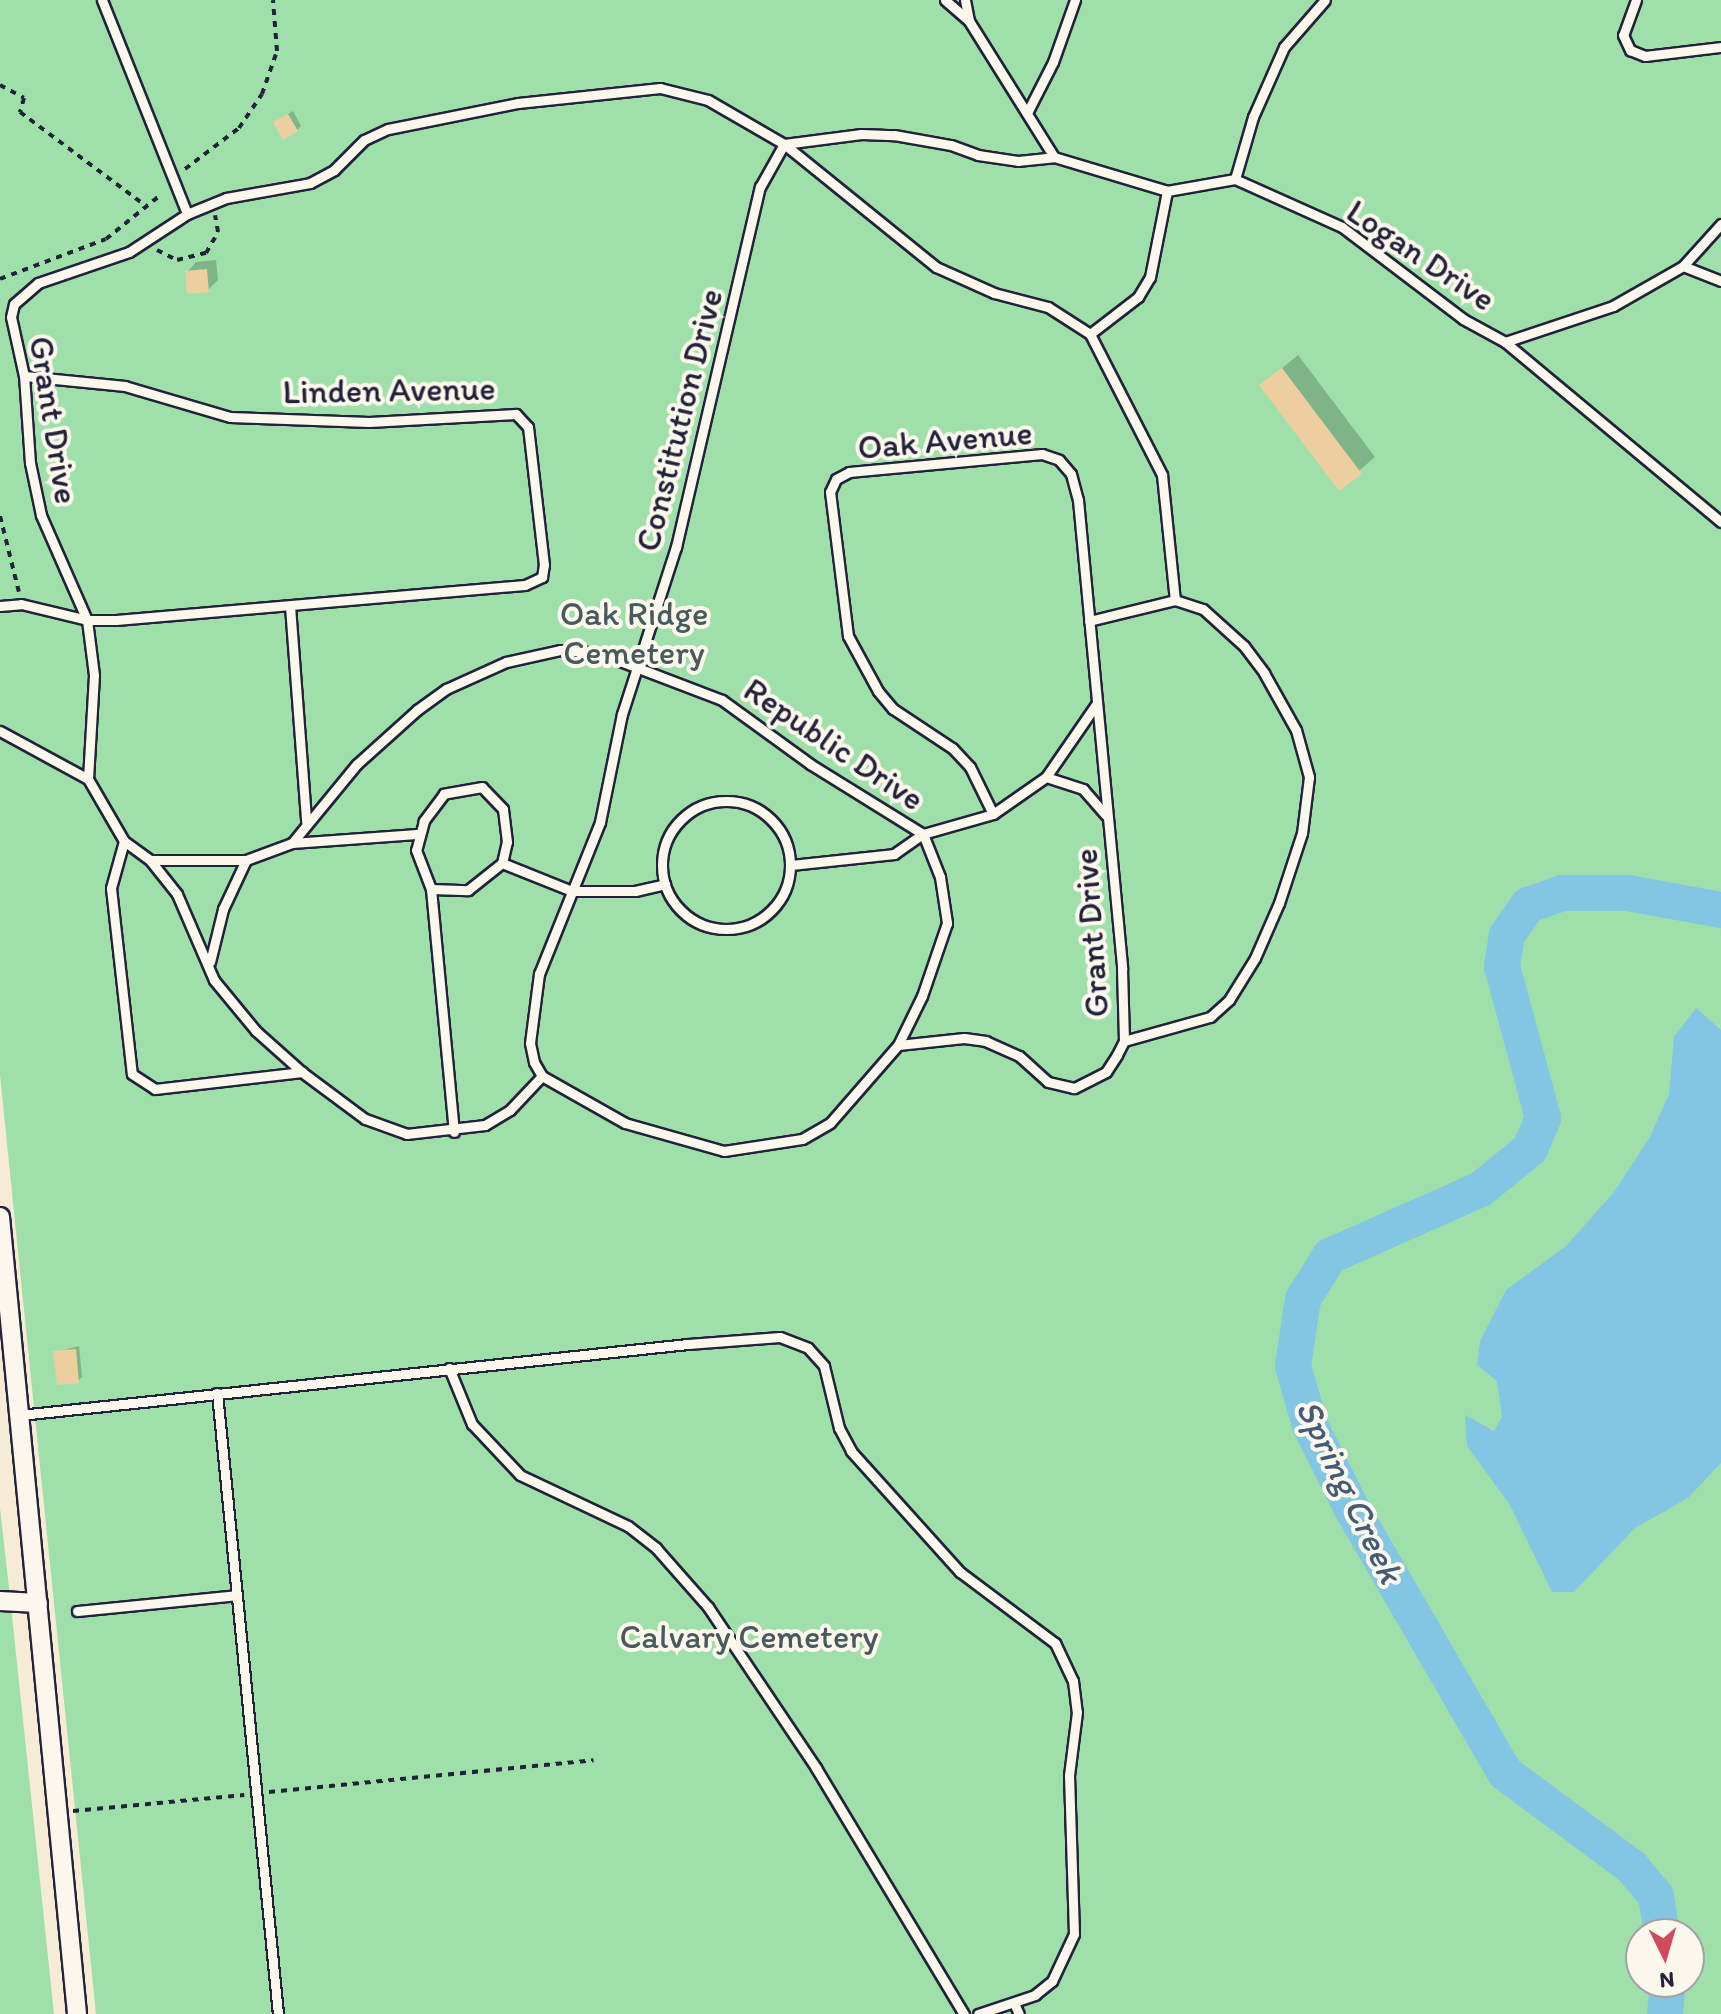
<!DOCTYPE html>
<html>
<head>
<meta charset="utf-8">
<style>
  body { margin:0 }
  #map { position:relative; width:1721px; height:2014px; overflow:hidden; background:#f6ebd5; font-family:Itim,sans-serif }
  div>[style] { position:absolute }
  [style*='--x'] { left:calc(var(--x)*1px); top:calc(var(--y)*1px); width:calc(var(--w)*1px); rotate:calc(var(--a)*1deg) }
  .green>* { inset:0; background:#9fe0aa }
  .water>* { inset:0; background:#83c6e4 }
  .shadow>* { inset:0; background:#0003 }
  .river>* { height:36px; margin:-18px; padding:0 18px; transform-origin:18px; border-radius:18px; background:#83c6e4 }
  .building>* { inset:0; background:#ecce9f }
  .path>* { height:4px; margin-top:-2px; transform-origin:0; background:repeating-linear-gradient(90deg,#22223b 0 6px,transparent 0 12px) }
  .roads { filter:drop-shadow(2px 0 #22223b) drop-shadow(-2px 0 #22223b) drop-shadow(0 2px #22223b) drop-shadow(0 -2px #22223b) }
  .lane>* { height:9px; margin:-4.5px; padding:0 4.5px; transform-origin:4.5px; border-radius:4.5px; background:#fbf7ec }
  .lane>.ring { margin:-4.5px; padding:0; box-sizing:content-box; background:none; border:9px solid #fbf7ec; border-radius:50% }
  .street>* { height:18px; margin:-9px; padding:0 9px; transform-origin:9px; border-radius:9px; background:#fbf7ec }
  span { translate:-50% -50%; white-space:nowrap; text-align:center; line-height:1.15; -webkit-text-stroke:8px #fbf7ec; paint-order:stroke }
  .street-label { font-size:34px; color:#22223b }
  .park-label { font-size:34px; color:#485b5c }
  .water-label { font-size:36px; color:#445b76; font-style:italic }
  .north { position:absolute; left:1625px; top:1918px; width:80px; height:80px; box-sizing:border-box; background:#fbf7ec; border:2px solid #a4a2a5; border-radius:50%; rotate:175deg; font-size:22px; font-weight:700; line-height:32px; text-align:center; color:#22223b }
  .north::after { content:''; display:block; margin:auto; width:28px; height:36px; background:#d1495b; clip-path:polygon(50% 0,100% 100%,50% 72%,0 100%) }
</style>
</head>
<body>
<div id="map">
  <div class="green">
    <div style="clip-path:polygon(evenodd,0 0,1721px 0,1721px 2014px,96px 2014px,0 1075px,0 0,1641px 1934px,1689px 1934px,1689px 1982px,1641px 1982px,1641px 1934px)"></div>
    <div style="clip-path:polygon(0 1508px,10px 1597px,54px 2014px,0 2014px)"></div>
  </div>
  <div class="water">
    <div style="clip-path:polygon(1696px 1008px,1721px 1030px,1721px 1463px,1688px 1498px,1635px 1528px,1574px 1592px,1552px 1592px,1510px 1505px,1467px 1446px,1465px 1415px,1494px 1431px,1502px 1417px,1497px 1381px,1477px 1365px,1480px 1341px,1506px 1290px,1566px 1246px,1614px 1192px,1650px 1137px,1669px 1094px,1674px 1037px)"></div>
  </div>
  <div class="shadow">
    <div style="clip-path:polygon(293px 111px,301px 126px,297px 130px,280px 119px)"></div>
    <div style="clip-path:polygon(216px 260px,218px 280px,208px 290px,187px 272px,196px 262px)"></div>
    <div style="clip-path:polygon(1298px 355px,1375px 457px,1339px 488px,1262px 385px)"></div>
    <div style="clip-path:polygon(79px 1346px,82px 1377px,78px 1381px,56px 1352px)"></div>
  </div>
  <div class="river">
    <div style="--x:1662;--y:1934;--w:38;--a:-99"></div>
    <div style="--x:1656;--y:1896;--w:38;--a:-130"></div>
    <div style="--x:1632;--y:1867;--w:158;--a:-143.5"></div>
    <div style="--x:1505;--y:1773;--w:305;--a:-120.1"></div>
    <div style="--x:1352;--y:1509;--w:94;--a:-116.6"></div>
    <div style="--x:1310;--y:1425;--w:61;--a:-106.1"></div>
    <div style="--x:1293;--y:1366;--w:68;--a:-81.5"></div>
    <div style="--x:1303;--y:1299;--w:51;--a:-57.9"></div>
    <div style="--x:1330;--y:1256;--w:165;--a:-23.9"></div>
    <div style="--x:1481;--y:1189;--w:63;--a:-39.2"></div>
    <div style="--x:1530;--y:1149;--w:34;--a:-67"></div>
    <div style="--x:1543;--y:1118;--w:157;--a:-105.1"></div>
    <div style="--x:1502;--y:966;--w:31;--a:-81"></div>
    <div style="--x:1507;--y:935;--w:37;--a:-55"></div>
    <div style="--x:1528;--y:905;--w:36;--a:-19"></div>
    <div style="--x:1562;--y:893;--w:66;--a:0"></div>
    <div style="--x:1628;--y:893;--w:95;--a:10.4"></div>
    <div style="--x:1665;--y:2014;--w:32;--a:-85"></div>
  </div>
  <div class="building">
    <div style="clip-path:polygon(288px 114px,298px 131px,283px 140px,273px 122px)"></div>
    <div style="clip-path:polygon(207px 269px,209px 292px,187px 294px,185px 271px)"></div>
    <div style="clip-path:polygon(1282px 368px,1362px 474px,1339px 491px,1259px 385px)"></div>
    <div style="clip-path:polygon(76px 1349px,79px 1383px,57px 1385px,53px 1351px)"></div>
  </div>
  <div class="path">
    <div style="--x:0;--y:85;--w:27;--a:28"></div>
    <div style="--x:24;--y:98;--w:15;--a:106"></div>
    <div style="--x:20;--y:112;--w:157;--a:36.7"></div>
    <div style="--x:185;--y:169;--w:68;--a:-37.2"></div>
    <div style="--x:239;--y:128;--w:41;--a:-55.9"></div>
    <div style="--x:262;--y:94;--w:46;--a:-70.8"></div>
    <div style="--x:277;--y:51;--w:51;--a:-94.5"></div>
    <div style="--x:157;--y:250;--w:22;--a:27"></div>
    <div style="--x:177;--y:260;--w:30;--a:-14"></div>
    <div style="--x:206;--y:253;--w:24;--a:-60"></div>
    <div style="--x:218;--y:232;--w:17;--a:-100"></div>
    <div style="--x:0;--y:279;--w:113;--a:-20.7"></div>
    <div style="--x:106;--y:239;--w:67;--a:-38.9"></div>
    <div style="--x:0;--y:516;--w:78;--a:76"></div>
    <div style="--x:269;--y:1792;--w:326;--a:-5.6"></div>
    <div style="--x:73;--y:1811;--w:172;--a:-5.3"></div>
  </div>
  <div class="roads">
    <div class="lane">
      <div style="--x:102;--y:0;--w:230;--a:68.3"></div>
      <div style="--x:945;--y:0;--w:32;--a:41"></div>
      <div style="--x:969;--y:21;--w:160;--a:58"></div>
      <div style="--x:1054;--y:157;--w:118;--a:16.7"></div>
      <div style="--x:1167;--y:191;--w:69;--a:-10"></div>
      <div style="--x:1235;--y:179;--w:117;--a:24.2"></div>
      <div style="--x:1342;--y:227;--w:152;--a:37.2"></div>
      <div style="--x:1463;--y:319;--w:48;--a:28.7"></div>
      <div style="--x:1505;--y:342;--w:114;--a:-18.4"></div>
      <div style="--x:1613;--y:306;--w:81;--a:-29.7"></div>
      <div style="--x:1683;--y:266;--w:41;--a:21.5"></div>
      <div style="--x:965;--y:0;--w:21;--a:79"></div>
      <div style="--x:1636;--y:0;--w:37;--a:110"></div>
      <div style="--x:1623;--y:35;--w:17;--a:65"></div>
      <div style="--x:1630;--y:50;--w:16;--a:22"></div>
      <div style="--x:1645;--y:56;--w:77;--a:-6.8"></div>
      <div style="--x:1027;--y:113;--w:57;--a:-63"></div>
      <div style="--x:1053;--y:62;--w:66;--a:-70.5"></div>
      <div style="--x:1235;--y:179;--w:65;--a:-73.8"></div>
      <div style="--x:1253;--y:117;--w:77;--a:-66.1"></div>
      <div style="--x:1284;--y:47;--w:62;--a:-48.9"></div>
      <div style="--x:1683;--y:266;--w:57;--a:-47.9"></div>
      <div style="--x:1090;--y:334;--w:158;--a:62.9"></div>
      <div style="--x:1162;--y:475;--w:126;--a:84.1"></div>
      <div style="--x:1505;--y:342;--w:281;--a:39.8"></div>
      <div style="--x:0;--y:606;--w:21;--a:-5"></div>
      <div style="--x:21;--y:604;--w:68;--a:13.6"></div>
      <div style="--x:87;--y:620;--w:29;--a:0"></div>
      <div style="--x:116;--y:620;--w:410;--a:-4.9"></div>
      <div style="--x:525;--y:585;--w:19;--a:-25"></div>
      <div style="--x:542;--y:577;--w:12;--a:-81"></div>
      <div style="--x:544;--y:565;--w:139;--a:-96.6"></div>
      <div style="--x:528;--y:427;--w:18;--a:-133"></div>
      <div style="--x:516;--y:414;--w:147;--a:176.9"></div>
      <div style="--x:369;--y:422;--w:139;--a:-177.9"></div>
      <div style="--x:230;--y:417;--w:109;--a:-163.6"></div>
      <div style="--x:125;--y:386;--w:101;--a:-174.3"></div>
      <div style="--x:290;--y:606;--w:216;--a:85.7"></div>
      <div style="--x:1089;--y:621;--w:89;--a:-13.7"></div>
      <div style="--x:1175;--y:600;--w:29;--a:18"></div>
      <div style="--x:1203;--y:609;--w:55;--a:42.1"></div>
      <div style="--x:1244;--y:646;--w:34;--a:53"></div>
      <div style="--x:1264;--y:673;--w:65;--a:60.7"></div>
      <div style="--x:1296;--y:730;--w:49;--a:74.5"></div>
      <div style="--x:1309;--y:777;--w:56;--a:97.1"></div>
      <div style="--x:1302;--y:833;--w:74;--a:108.2"></div>
      <div style="--x:1279;--y:903;--w:60;--a:113.6"></div>
      <div style="--x:1255;--y:958;--w:49;--a:121.8"></div>
      <div style="--x:1229;--y:1000;--w:25;--a:138"></div>
      <div style="--x:1210;--y:1017;--w:89;--a:164.4"></div>
      <div style="--x:0;--y:731;--w:100;--a:28.6"></div>
      <div style="--x:1046;--y:777;--w:39;--a:18"></div>
      <div style="--x:1083;--y:789;--w:35;--a:49"></div>
      <div class="ring" style="left:662px;top:801px;width:119px;height:119px"></div>
      <div style="--x:993;--y:814;--w:52;--a:-116.1"></div>
      <div style="--x:970;--y:767;--w:26;--a:-133"></div>
      <div style="--x:952;--y:748;--w:71;--a:-146.5"></div>
      <div style="--x:893;--y:709;--w:23;--a:-130"></div>
      <div style="--x:878;--y:691;--w:63;--a:-118.6"></div>
      <div style="--x:848;--y:636;--w:145;--a:-97.1"></div>
      <div style="--x:830;--y:492;--w:14;--a:-65"></div>
      <div style="--x:836;--y:479;--w:15;--a:-28"></div>
      <div style="--x:849;--y:472;--w:194;--a:-5.3"></div>
      <div style="--x:1042;--y:454;--w:18;--a:19"></div>
      <div style="--x:1059;--y:460;--w:18;--a:49"></div>
      <div style="--x:1071;--y:474;--w:27;--a:75"></div>
      <div style="--x:1078;--y:500;--w:471;--a:84.6"></div>
      <div style="--x:1122;--y:969;--w:72;--a:88.4"></div>
      <div style="--x:1124;--y:1041;--w:16;--a:117"></div>
      <div style="--x:1117;--y:1055;--w:20;--a:123"></div>
      <div style="--x:1106;--y:1072;--w:36;--a:153"></div>
      <div style="--x:1074;--y:1088;--w:27;--a:-167"></div>
      <div style="--x:1048;--y:1082;--w:39;--a:-138"></div>
      <div style="--x:1019;--y:1056;--w:36;--a:-156"></div>
      <div style="--x:986;--y:1041;--w:22;--a:-172"></div>
      <div style="--x:964;--y:1038;--w:66;--a:173.9"></div>
      <div style="--x:898;--y:1045;--w:103;--a:131.1"></div>
      <div style="--x:830;--y:1123;--w:32;--a:150"></div>
      <div style="--x:802;--y:1139;--w:79;--a:171.3"></div>
      <div style="--x:724;--y:1151;--w:103;--a:-164.2"></div>
      <div style="--x:625;--y:1123;--w:95;--a:-150.5"></div>
      <div style="--x:542;--y:1076;--w:16;--a:-120"></div>
      <div style="--x:534;--y:1062;--w:19;--a:-102"></div>
      <div style="--x:530;--y:1043;--w:70;--a:-82.6"></div>
      <div style="--x:539;--y:974;--w:164;--a:-68.1"></div>
      <div style="--x:600;--y:822;--w:110;--a:-78.5"></div>
      <div style="--x:622;--y:714;--w:176;--a:-72.1"></div>
      <div style="--x:676;--y:547;--w:370;--a:-76.9"></div>
      <div style="--x:760;--y:187;--w:49;--a:-60.8"></div>
      <div style="--x:784;--y:144;--w:196;--a:39"></div>
      <div style="--x:936;--y:267;--w:64;--a:24.1"></div>
      <div style="--x:994;--y:293;--w:56;--a:14.5"></div>
      <div style="--x:1048;--y:307;--w:50;--a:32.7"></div>
      <div style="--x:1090;--y:334;--w:61;--a:-37.6"></div>
      <div style="--x:1138;--y:297;--w:23;--a:-59"></div>
      <div style="--x:1150;--y:277;--w:88;--a:-78.8"></div>
      <div style="--x:124;--y:841;--w:49;--a:105.5"></div>
      <div style="--x:111;--y:888;--w:187;--a:83.6"></div>
      <div style="--x:132;--y:1074;--w:27;--a:33"></div>
      <div style="--x:155;--y:1089;--w:148;--a:-6.6"></div>
      <div style="--x:292;--y:843;--w:125;--a:-4.1"></div>
      <div style="--x:150;--y:860;--w:96;--a:0"></div>
      <div style="--x:502;--y:863;--w:75;--a:21.8"></div>
      <div style="--x:572;--y:891;--w:63;--a:0"></div>
      <div style="--x:635;--y:891;--w:31;--a:-13"></div>
      <div style="--x:791;--y:865;--w:104;--a:-6.1"></div>
      <div style="--x:894;--y:854;--w:35;--a:-35"></div>
      <div style="--x:923;--y:834;--w:73;--a:-15.9"></div>
      <div style="--x:993;--y:814;--w:65;--a:-34.9"></div>
      <div style="--x:1046;--y:777;--w:90;--a:-55.4"></div>
      <div style="--x:431;--y:889;--w:37;--a:2"></div>
      <div style="--x:468;--y:890;--w:43;--a:-38.5"></div>
      <div style="--x:502;--y:863;--w:22;--a:-77"></div>
      <div style="--x:507;--y:842;--w:33;--a:-97"></div>
      <div style="--x:503;--y:809;--w:30;--a:-134"></div>
      <div style="--x:482;--y:787;--w:39;--a:170"></div>
      <div style="--x:444;--y:794;--w:34;--a:127"></div>
      <div style="--x:424;--y:821;--w:30;--a:105"></div>
      <div style="--x:416;--y:850;--w:42;--a:69"></div>
      <div style="--x:431;--y:889;--w:244;--a:84.6"></div>
      <div style="--x:210;--y:962;--w:55;--a:-76.2"></div>
      <div style="--x:223;--y:909;--w:54;--a:-64.9"></div>
      <div style="--x:246;--y:860;--w:49;--a:-20.3"></div>
      <div style="--x:292;--y:843;--w:102;--a:-50.6"></div>
      <div style="--x:357;--y:764;--w:81;--a:-42"></div>
      <div style="--x:417;--y:710;--w:36;--a:-36"></div>
      <div style="--x:446;--y:689;--w:66;--a:-24.2"></div>
      <div style="--x:506;--y:662;--w:55;--a:-12.5"></div>
      <div style="--x:560;--y:650;--w:39;--a:4"></div>
      <div style="--x:599;--y:653;--w:132;--a:20.9"></div>
      <div style="--x:722;--y:700;--w:109;--a:36"></div>
      <div style="--x:810;--y:764;--w:133;--a:31.8"></div>
      <div style="--x:923;--y:834;--w:46;--a:68.4"></div>
      <div style="--x:940;--y:877;--w:47;--a:81.3"></div>
      <div style="--x:947;--y:923;--w:77;--a:108.9"></div>
      <div style="--x:922;--y:996;--w:55;--a:116.1"></div>
      <div style="--x:542;--y:1076;--w:47;--a:133.3"></div>
      <div style="--x:510;--y:1110;--w:29;--a:149"></div>
      <div style="--x:485;--y:1125;--w:79;--a:173.4"></div>
      <div style="--x:407;--y:1134;--w:45;--a:-160.3"></div>
      <div style="--x:365;--y:1119;--w:79;--a:-143.3"></div>
      <div style="--x:302;--y:1072;--w:62;--a:-138.3"></div>
      <div style="--x:256;--y:1031;--w:66;--a:-129.5"></div>
      <div style="--x:214;--y:980;--w:94;--a:-113.3"></div>
      <div style="--x:177;--y:894;--w:43;--a:-128.5"></div>
      <div style="--x:150;--y:860;--w:32;--a:-144"></div>
      <div style="--x:124;--y:841;--w:72;--a:-120.1"></div>
      <div style="--x:88;--y:779;--w:104;--a:-86.7"></div>
      <div style="--x:94;--y:675;--w:55;--a:-97.3"></div>
      <div style="--x:87;--y:620;--w:115;--a:-113.7"></div>
      <div style="--x:41;--y:515;--w:53;--a:-101.9"></div>
      <div style="--x:30;--y:463;--w:87;--a:-93.9"></div>
      <div style="--x:24;--y:376;--w:60;--a:-102.4"></div>
      <div style="--x:11;--y:317;--w:13;--a:-77"></div>
      <div style="--x:14;--y:304;--w:32;--a:-41"></div>
      <div style="--x:38;--y:283;--w:96;--a:-18.8"></div>
      <div style="--x:129;--y:252;--w:69;--a:-33.2"></div>
      <div style="--x:187;--y:214;--w:42;--a:-22.3"></div>
      <div style="--x:226;--y:198;--w:85;--a:-10.1"></div>
      <div style="--x:310;--y:183;--w:27;--a:-28"></div>
      <div style="--x:334;--y:170;--w:42;--a:-45"></div>
      <div style="--x:364;--y:140;--w:26;--a:-25"></div>
      <div style="--x:388;--y:129;--w:133;--a:-11.3"></div>
      <div style="--x:518;--y:103;--w:143;--a:-6"></div>
      <div style="--x:660;--y:88;--w:49;--a:14"></div>
      <div style="--x:708;--y:100;--w:88;--a:30.1"></div>
      <div style="--x:784;--y:144;--w:78;--a:-7.4"></div>
      <div style="--x:861;--y:134;--w:33;--a:2"></div>
      <div style="--x:894;--y:135;--w:58;--a:10"></div>
      <div style="--x:951;--y:145;--w:29;--a:20"></div>
      <div style="--x:978;--y:155;--w:40;--a:8.5"></div>
      <div style="--x:1018;--y:161;--w:36;--a:-6"></div>
      <div style="--x:449;--y:1368;--w:61;--a:67.7"></div>
      <div style="--x:472;--y:1424;--w:70;--a:46.7"></div>
      <div style="--x:520;--y:1475;--w:119;--a:25.3"></div>
      <div style="--x:628;--y:1526;--w:36;--a:38"></div>
      <div style="--x:656;--y:1548;--w:79;--a:48.6"></div>
      <div style="--x:708;--y:1607;--w:194;--a:56.1"></div>
      <div style="--x:816;--y:1768;--w:287;--a:59"></div>
      <div style="--x:217;--y:1393;--w:624;--a:84.39"></div>
      <div style="--x:20;--y:1415;--w:672;--a:-6.07"></div>
      <div style="--x:688;--y:1344;--w:92;--a:-4.4"></div>
      <div style="--x:780;--y:1337;--w:30;--a:21"></div>
      <div style="--x:808;--y:1348;--w:24;--a:48"></div>
      <div style="--x:824;--y:1366;--w:64;--a:76.4"></div>
      <div style="--x:839;--y:1428;--w:26;--a:62"></div>
      <div style="--x:851;--y:1451;--w:163;--a:48"></div>
      <div style="--x:960;--y:1572;--w:119;--a:36.8"></div>
      <div style="--x:1055;--y:1643;--w:42;--a:64.7"></div>
      <div style="--x:1073;--y:1681;--w:31;--a:83"></div>
      <div style="--x:1077;--y:1712;--w:64;--a:97.2"></div>
      <div style="--x:1069;--y:1775;--w:159;--a:88.2"></div>
      <div style="--x:1074;--y:1934;--w:52;--a:115.1"></div>
      <div style="--x:1052;--y:1981;--w:22;--a:141"></div>
      <div style="--x:1035;--y:1995;--w:60;--a:161.6"></div>
      <div style="--x:77;--y:1611;--w:160;--a:-5.7"></div>
      <div style="--x:1014;--y:2003;--w:12;--a:66"></div>
    </div>
    <div class="street">
      <div style="--x:0;--y:1217;--w:801;--a:84.48"></div>
      <div style="--x:0;--y:1601;--w:38;--a:3"></div>
    </div>
  </div>
  <div class="street-label">
    <span style="left:1421px;top:255px;rotate:34deg">Logan Drive</span>
    <span style="left:389px;top:390px;rotate:-1deg">Linden Avenue</span>
    <span style="left:54px;top:420px;rotate:81deg">Grant Drive</span>
    <span style="left:679px;top:420px;rotate:-76deg">Constitution Drive</span>
    <span style="left:945px;top:440px;rotate:-5deg">Oak Avenue</span>
    <span style="left:834px;top:744px;rotate:34deg">Republic Drive</span>
    <span style="left:1091px;top:933px;rotate:-94deg">Grant Drive</span>
  </div>
  <div class="park-label">
    <span style="left:634px;top:633px">Oak Ridge<br>Cemetery</span>
    <span style="left:749px;top:1637px">Calvary Cemetery</span>
  </div>
  <div class="water-label">
    <span style="left:1350px;top:1491px;rotate:64deg">Spring Creek</span>
  </div>
  <div class="north">N</div>
</div>
</body>
</html>
